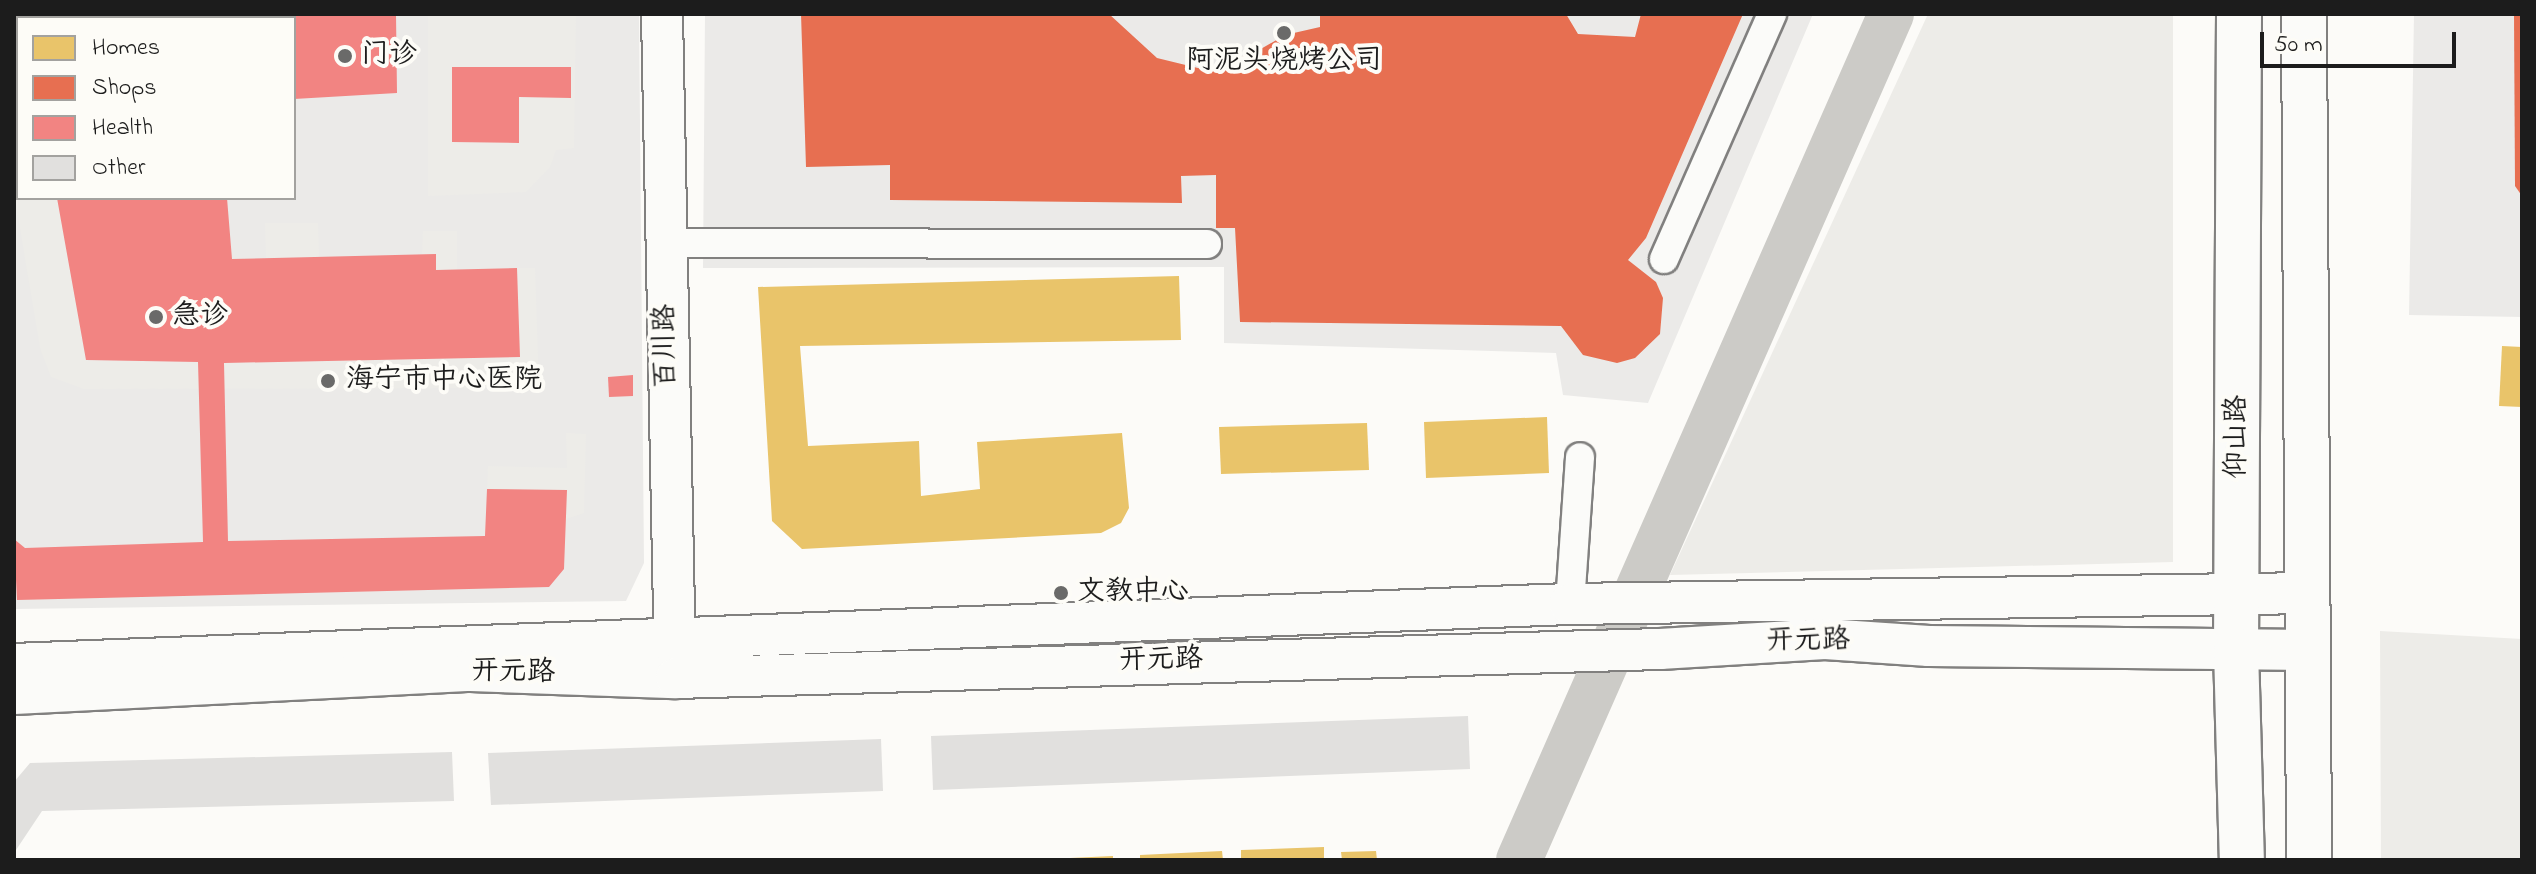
<!DOCTYPE html>
<html>
<head>
<meta charset="utf-8">
<style>
  body { margin:0 }
  #map { position:relative; width:2536px; height:874px; overflow:hidden; background:#fcfbf8; font-family:"Indie Flower","LXGW WenKai TC",sans-serif }
  div>[style] { position:absolute }
  [style*='--x'] { left:calc(var(--x)*1px); top:calc(var(--y)*1px); width:calc(var(--w)*1px); rotate:calc(var(--a)*1deg) }
  .built>* { inset:0; background:#ebeae8 }
  .green>* { inset:0; background:#edece8 }
  .homes>* { inset:0; background:#e9c46a }
  .shops>* { inset:0; background:#e76f51 }
  .health>* { inset:0; background:#f28482 }
  .river>* { height:46px; margin:-23px; padding:0 23px; transform-origin:23px; border-radius:23px; background:#cccbc7 }
  .building>* { inset:0; background:#e1e0de }
  .roads { filter:drop-shadow(2px 0 #81807f) drop-shadow(-2px 0 #81807f) drop-shadow(0 2px #81807f) drop-shadow(0 -2px #81807f) }
  .street>* { height:28px; margin:-14px; padding:0 14px; transform-origin:14px; border-radius:14px; background:#fbfbf9 }
  .secondary>* { height:40px; margin:-20px; padding:0 20px; transform-origin:20px; border-radius:20px; background:#fbfbf9 }
  .primary>* { height:44px; margin:-22px; padding:0 22px; transform-origin:22px; border-radius:22px; background:#fbfbf9 }
  .dots>* { width:22px; height:22px; translate:-50% -50%; box-sizing:border-box; border:4px solid #fdfcf7; border-radius:50% }
  span { translate:-50% -50%; white-space:nowrap; text-align:center; line-height:1.15; -webkit-text-stroke:8px #fdfcf7; paint-order:stroke }
  .poi-label { font-size:28px; color:#1c1c1c }
  .left { translate:0 -50%; text-align:left }
  .street-label { font-size:28px; color:#1c1c1c }
  .frame { position:absolute; inset:0; border:16px solid #1c1c1c; pointer-events:none }
  .legend { position:absolute; left:16px; top:16px; width:280px; height:184px; box-sizing:border-box; background:#fdfcf7; border:2px solid #a3a29f; margin:0; padding:10px 14px; list-style:none; font-size:24px; color:#1c1c1c }
  .legend li { display:flex; align-items:center; gap:16px; height:40px }
  .legend b { width:40px; border:2px solid #a3a29f }
  .scale { position:absolute; left:2260px; top:32px; width:196px; height:36px; box-sizing:border-box; border:4px solid #1c1c1c; border-top:0; padding-left:10px; font-size:24px; line-height:28px; white-space:nowrap; color:#1c1c1c; -webkit-text-stroke:6px #fdfcf7; paint-order:stroke }
</style>
</head>
<body>
<div id="map">
  <div class="built">
    <div style="clip-path:polygon(evenodd,14px 14px,639px 14px,644px 563px,626px 601px,15px 609px,14px 14px,18px 18px,294px 18px,294px 198px,18px 198px,18px 18px)"></div>
    <div style="clip-path:polygon(705px 14px,1813px 14px,1648px 403px,1563px 395px,1556px 353px,1224px 343px,1224px 267px,703px 268px)"></div>
    <div style="clip-path:polygon(2414px 14px,2522px 14px,2522px 317px,2409px 315px)"></div>
  </div>
  <div class="green">
    <div style="clip-path:polygon(14px 14px,32px 18px,18px 18px,18px 198px,57px 198px,86px 360px,236px 363px,519px 357px,517px 268px,535px 268px,539px 388px,84px 389px,51px 377px,40px 348px,14px 192px)"></div>
    <div style="clip-path:polygon(428px 14px,576px 14px,574px 148px,556px 150px,550px 167px,526px 192px,428px 196px)"></div>
    <div style="clip-path:polygon(1928px 14px,2173px 14px,2173px 562px,1670px 575px)"></div>
    <div style="clip-path:polygon(265px 223px,318px 223px,319px 257px,266px 258px)"></div>
    <div style="clip-path:polygon(423px 231px,457px 231px,457px 269px,436px 270px,436px 255px,422px 254px)"></div>
    <div style="clip-path:polygon(566px 433px,586px 434px,584px 513px,566px 519px,566px 490px,487px 489px,488px 466px,567px 468px)"></div>
    <div style="clip-path:polygon(2380px 631px,2522px 639px,2522px 860px,2381px 860px)"></div>
  </div>
  <div class="homes">
    <div style="clip-path:polygon(1179px 276px,1181px 340px,800px 346px,808px 446px,919px 441px,921px 496px,980px 489px,977px 442px,1122px 433px,1129px 508px,1121px 523px,1101px 533px,802px 549px,772px 521px,758px 287px)"></div>
    <div style="clip-path:polygon(2502px 346px,2522px 347px,2522px 407px,2499px 406px)"></div>
    <div style="clip-path:polygon(1547px 417px,1549px 473px,1426px 478px,1424px 422px)"></div>
    <div style="clip-path:polygon(1367px 423px,1369px 470px,1221px 474px,1219px 427px)"></div>
    <div style="clip-path:polygon(1324px 847px,1324px 860px,1241px 860px,1241px 850px)"></div>
    <div style="clip-path:polygon(1222px 851px,1223px 860px,1140px 860px,1140px 855px)"></div>
    <div style="clip-path:polygon(1376px 851px,1377px 860px,1342px 860px,1341px 852px)"></div>
    <div style="clip-path:polygon(1113px 856px,1113px 860px,1070px 860px,1070px 858px)"></div>
  </div>
  <div class="shops">
    <div style="clip-path:polygon(801px 14px,1109px 14px,1157px 58px,1202px 69px,1252px 54px,1285px 35px,1320px 27px,1320px 14px,1566px 14px,1578px 34px,1635px 37px,1641px 14px,1743px 14px,1646px 238px,1628px 260px,1656px 282px,1663px 298px,1660px 334px,1635px 358px,1617px 363px,1583px 355px,1561px 326px,1240px 322px,1235px 228px,1216px 228px,1216px 175px,1181px 176px,1182px 203px,890px 200px,890px 165px,806px 167px)"></div>
    <div style="clip-path:polygon(2514px 14px,2522px 14px,2522px 196px,2515px 186px)"></div>
  </div>
  <div class="health">
    <div style="clip-path:polygon(31px 14px,396px 14px,397px 93px,294px 99px,294px 18px)"></div>
    <div style="clip-path:polygon(452px 67px,571px 67px,571px 98px,519px 97px,519px 143px,452px 142px)"></div>
    <div style="clip-path:polygon(57px 198px,227px 198px,232px 259px,436px 254px,436px 270px,517px 268px,520px 357px,224px 363px,228px 541px,485px 536px,487px 489px,567px 490px,564px 569px,549px 587px,17px 600px,14px 539px,25px 548px,203px 542px,198px 362px,86px 360px)"></div>
    <div style="clip-path:polygon(633px 375px,633px 396px,609px 397px,608px 377px)"></div>
  </div>
  <div class="river">
    <div style="--x:1519;--y:860;--w:924;--a:-66.26"></div>
  </div>
  <div class="building">
    <div style="clip-path:polygon(1468px 716px,1470px 769px,933px 790px,931px 736px)"></div>
    <div style="clip-path:polygon(881px 739px,883px 791px,491px 805px,488px 753px)"></div>
    <div style="clip-path:polygon(452px 752px,454px 801px,42px 811px,14px 853px,14px 782px,30px 763px)"></div>
  </div>
  <div class="roads">
    <div class="street">
      <div style="--x:666;--y:243;--w:541;--a:0.11"></div>
      <div style="--x:1664;--y:259;--w:268;--a:-66.2"></div>
      <div style="--x:1570;--y:604;--w:147;--a:-86.1"></div>
    </div>
    <div class="secondary">
      <div style="--x:662;--y:14;--w:648;--a:88.85"></div>
      <div style="--x:14;--y:664;--w:1557;--a:-2.21"></div>
      <div style="--x:1570;--y:604;--w:738;--a:-0.85"></div>
      <div style="--x:14;--y:694;--w:458;--a:-2.9"></div>
      <div style="--x:471;--y:671;--w:205;--a:2"></div>
      <div style="--x:676;--y:678;--w:984;--a:-1.69"></div>
      <div style="--x:1660;--y:649;--w:165;--a:-3.5"></div>
      <div style="--x:1825;--y:639;--w:104;--a:3.9"></div>
      <div style="--x:1929;--y:646;--w:379;--a:0.6"></div>
    </div>
    <div class="primary">
      <div style="--x:2239;--y:14;--w:636;--a:90.27"></div>
      <div style="--x:2236;--y:650;--w:210;--a:88.4"></div>
      <div style="--x:2304;--y:14;--w:846;--a:89.66"></div>
    </div>
  </div>
  <div class="dots">
    <div style="left:1284px;top:33px;background:#6a6a69"></div>
    <div style="left:345px;top:56px;background:#6a6a69"></div>
    <div style="left:156px;top:317px;background:#6a6a69"></div>
    <div style="left:328px;top:381px;background:#6a6a69"></div>
    <div style="left:1061px;top:593px;background:#6a6a69"></div>
  </div>
  <div class="poi-label">
    <span class="left" style="left:361px;top:56px">门诊</span>
    <span style="left:1284px;top:62px">阿泥头烧烤公司</span>
    <span class="left" style="left:172px;top:317px">急诊</span>
    <span class="left" style="left:346px;top:381px">海宁市中心医院</span>
    <span class="left" style="left:1077px;top:593px">文教中心</span>
  </div>
  <div class="street-label">
    <span style="left:667px;top:346px;rotate:-91deg">百川路</span>
    <span style="left:2238px;top:437px;rotate:-90deg">仰山路</span>
    <span style="left:1808px;top:642px;rotate:-1deg">开元路</span>
    <span style="left:1161px;top:661px;rotate:-1deg">开元路</span>
    <span style="left:513px;top:673px;rotate:1deg">开元路</span>
  </div>
  <div class="frame"></div>
  <ul class="legend">
  <li><b style="height:22px;background:#e9c46a"></b>Homes</li>
  <li><b style="height:22px;background:#e76f51"></b>Shops</li>
  <li><b style="height:22px;background:#f28482"></b>Health</li>
  <li><b style="height:22px;background:#e1e0de"></b>Other</li>
  </ul>
  <div class="scale">50 m</div>
</div>
</body>
</html>
